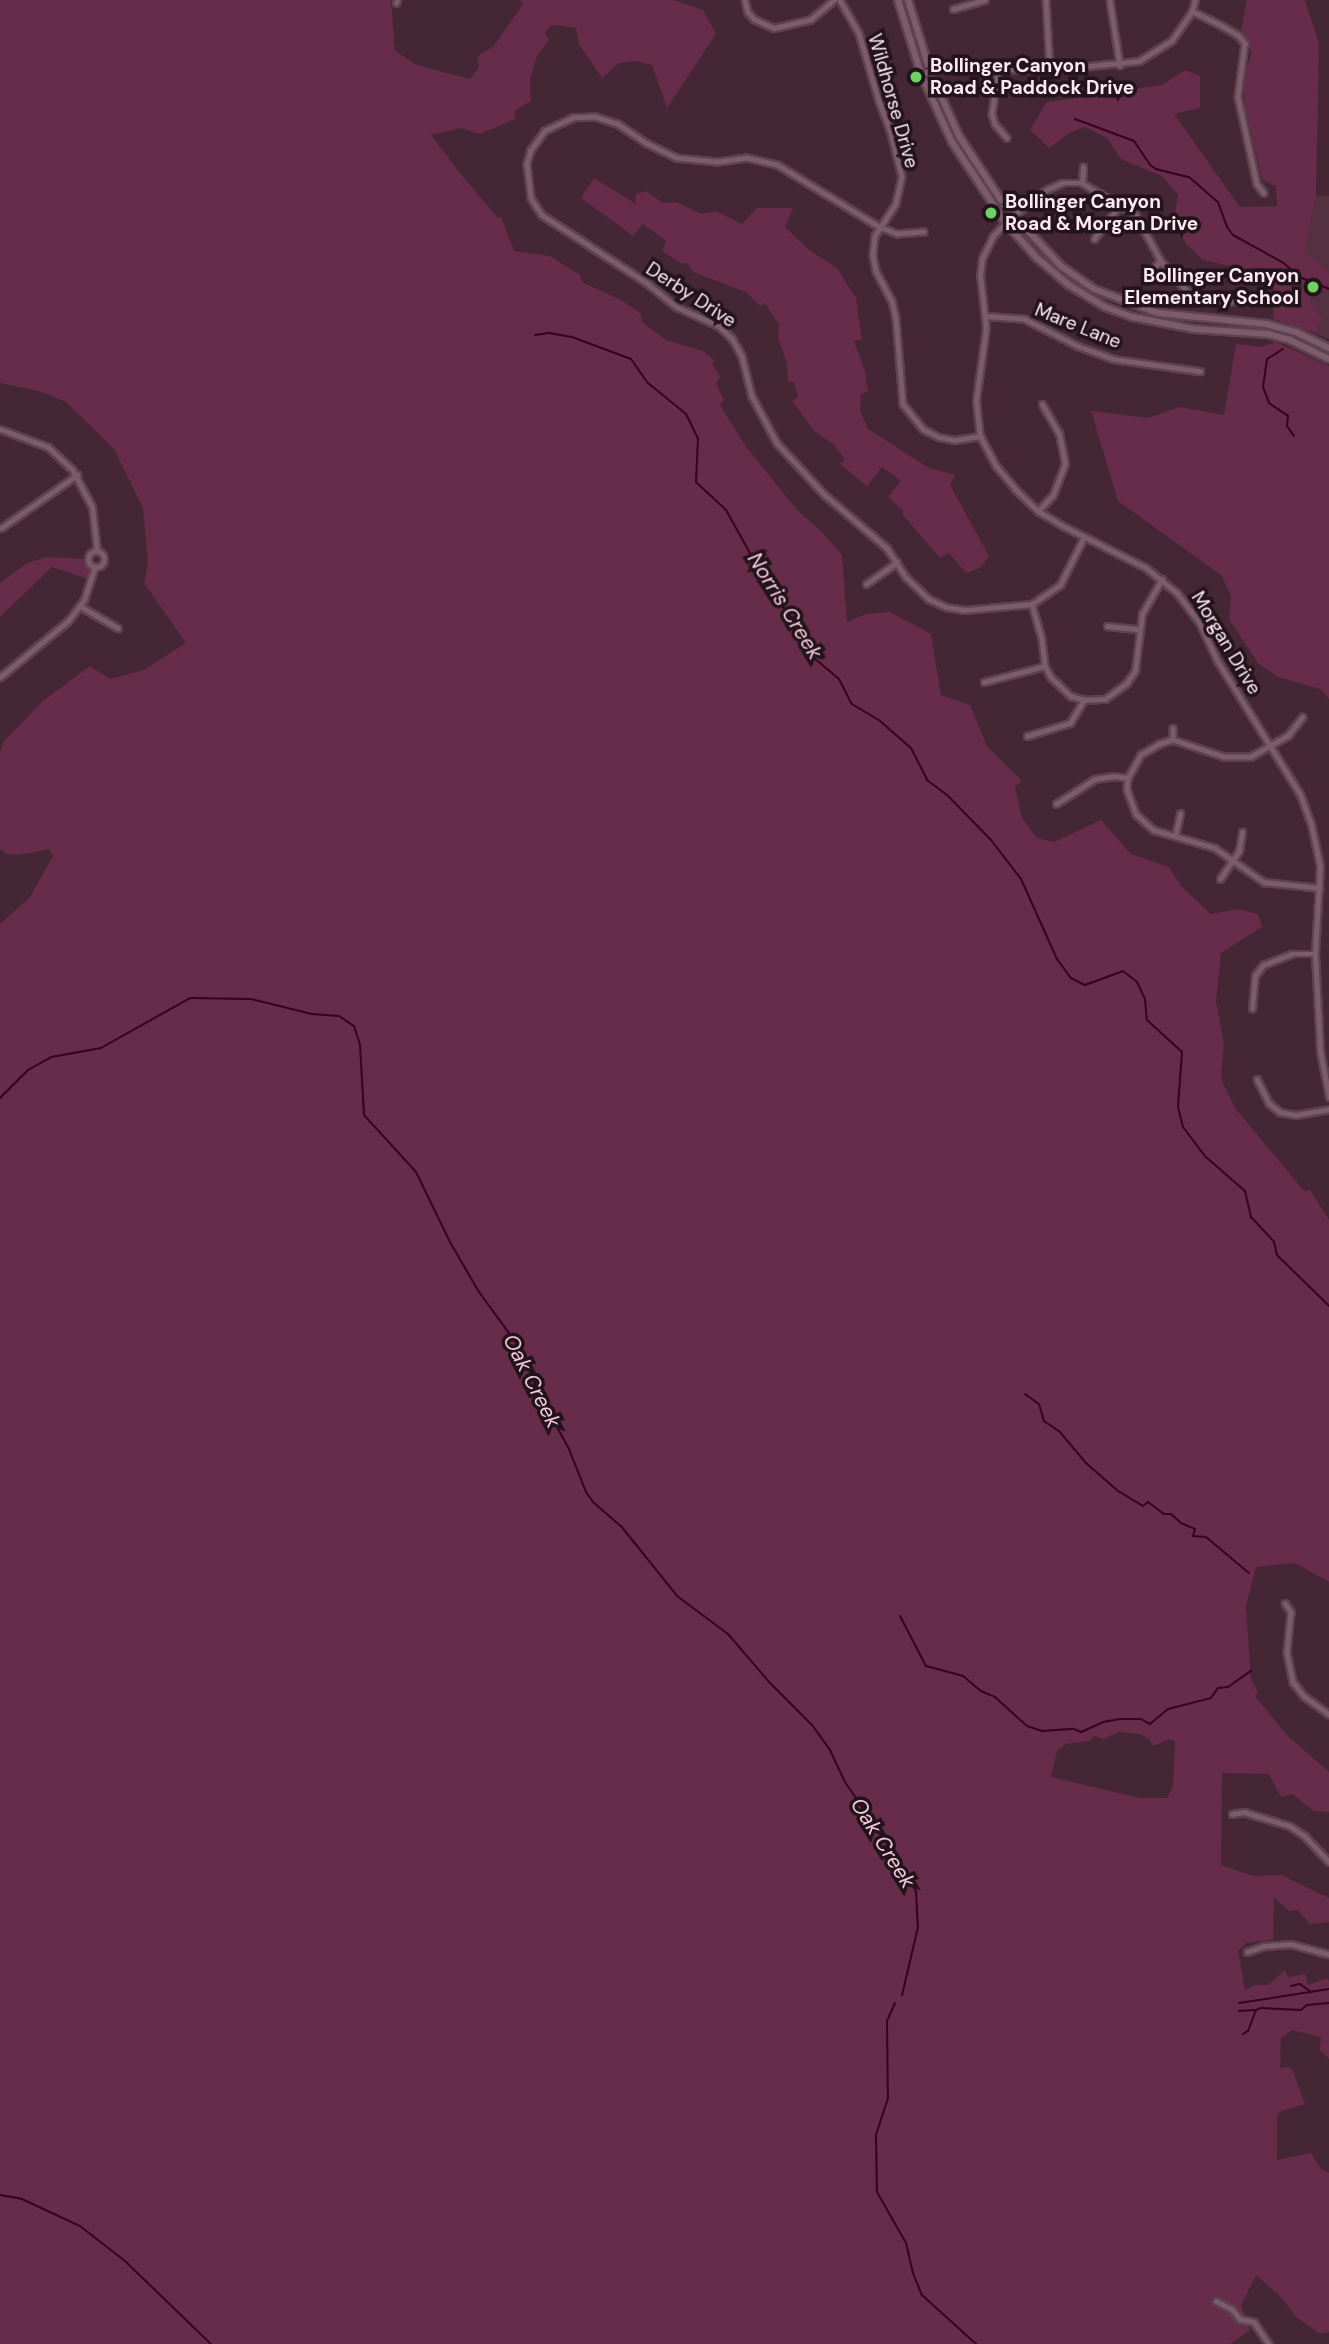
<!DOCTYPE html>
<html>
<head>
<meta charset="utf-8">
<style>
  body { margin:0 }
  #map { position:relative; width:1329px; height:2344px; overflow:hidden; background:#442634; font-family:"DM Sans",sans-serif }
  div>[style] { position:absolute }
  [style*='--x'] { left:calc(var(--x)*1px); top:calc(var(--y)*1px); width:calc(var(--w)*1px); rotate:calc(var(--a)*1deg) }
  .built>* { inset:0; background:#543141 }
  .green>* { inset:0; background:#662c49 }
  .stream>* { height:2px; margin:-1px; padding:0 1px; transform-origin:1px; border-radius:1px; background:#390021 }
  .roads { filter:drop-shadow(2px 0 #5c434f) drop-shadow(-2px 0 #5c434f) drop-shadow(0 2px #5c434f) drop-shadow(0 -2px #5c434f) }
  .minor>* { height:4.5px; margin:-2.25px; padding:0 2.25px; transform-origin:2.25px; border-radius:2.25px; background:#7d5b6a }
  .tertiary>* { height:5px; margin:-2.5px; padding:0 2.5px; transform-origin:2.5px; border-radius:2.5px; background:#7d5b6a }
  .tertiary>.ring { margin:-2.5px; padding:0; box-sizing:content-box; background:none; border:5px solid #7d5b6a; border-radius:50% }
  .secondary>* { height:6px; margin:-3px; padding:0 3px; transform-origin:3px; border-radius:3px; background:#7d5b6a }
  .dots>* { width:19px; height:19px; translate:-50% -50%; box-sizing:border-box; border:4px solid #22141a; border-radius:50% }
  span { translate:-50% -50%; white-space:nowrap; text-align:center; line-height:1.15; -webkit-text-stroke:7px #22141a; paint-order:stroke }
  .poi-label { font-size:19px; color:#fde9f1; font-weight:700 }
  .left { translate:0 -50%; text-align:left }
  .right { translate:-100% -50%; text-align:right }
  .street-label { font-size:19px; color:#fde9f1 }
  .water-label { font-size:21px; color:#f4cbdc; font-style:italic }
</style>
</head>
<body>
<div id="map">
  <div class="built">
    <div style="clip-path:polygon(1316px 196px,1329px 196px,1329px 339px,1290px 323px)"></div>
  </div>
  <div class="green">
    <div style="clip-path:polygon(evenodd,0 0,391px 0,395px 51px,417px 65px,470px 79px,479px 67px,477px 61px,480px 54px,493px 47px,523px 4px,519px 0,674px 0,703px 10px,716px 34px,667px 108px,652px 65px,636px 61px,619px 63px,602px 78px,579px 44px,576px 28px,556px 25px,550px 26px,545px 33px,549px 40px,537px 56px,530px 79px,531px 101px,515px 111px,515px 119px,480px 134px,462px 128px,431px 135px,459px 172px,498px 218px,501px 217px,514px 251px,550px 256px,580px 275px,582px 282px,623px 301px,641px 314px,642px 322px,666px 340px,703px 351px,715px 361px,712px 364px,720px 377px,716px 384px,724px 400px,720px 405px,747px 448px,798px 511px,821px 531px,842px 555px,847px 622px,866px 614px,890px 612px,931px 634px,941px 695px,970px 705px,987px 746px,1022px 781px,1015px 787px,1022px 818px,1037px 838px,1054px 842px,1101px 820px,1131px 854px,1169px 867px,1181px 886px,1211px 914px,1239px 909px,1258px 914px,1262px 927px,1221px 953px,1216px 1001px,1224px 1043px,1221px 1079px,1235px 1108px,1304px 1191px,1310px 1190px,1329px 1220px,1329px 1582px,1295px 1563px,1256px 1567px,1246px 1606px,1251px 1680px,1258px 1691px,1255px 1696px,1287px 1735px,1329px 1772px,1329px 1812px,1313px 1811px,1293px 1794px,1281px 1797px,1269px 1774px,1222px 1773px,1221px 1865px,1253px 1876px,1281px 1875px,1329px 1898px,1329px 1922px,1310px 1924px,1298px 1910px,1289px 1911px,1274px 1897px,1273px 1940px,1246px 1943px,1238px 1951px,1245px 1990px,1255px 1985px,1268px 1985px,1285px 1970px,1288px 1977px,1305px 1974px,1308px 1985px,1328px 1978px,1329px 1981px,1329px 2059px,1320px 2050px,1321px 2037px,1292px 2030px,1281px 2038px,1280px 2068px,1289px 2067px,1293px 2071px,1305px 2104px,1281px 2111px,1277px 2117px,1277px 2160px,1311px 2153px,1321px 2169px,1329px 2173px,1329px 2332px,1320px 2334px,1296px 2317px,1283px 2299px,1256px 2275px,1241px 2305px,1250px 2330px,1230px 2344px,0 2344px,0 924px,30px 897px,53px 856px,49px 849px,20px 855px,6px 854px,0 849px,0 752px,4px 741px,43px 701px,90px 666px,110px 679px,144px 670px,186px 643px,144px 583px,148px 563px,143px 508px,114px 449px,66px 402px,39px 391px,0 383px,0 0,1119px 1732px,1139px 1734px,1148px 1738px,1153px 1746px,1170px 1739px,1175px 1741px,1173px 1786px,1167px 1798px,1140px 1798px,1051px 1777px,1057px 1751px,1066px 1744px,1089px 1741px,1095px 1736px,1103px 1739px,1119px 1732px)"></div>
    <div style="clip-path:polygon(1247px 0,1305px 0,1319px 44px,1316px 196px,1305px 251px,1329px 273px,1329px 288px,1312px 295px,1310px 301px,1322px 319px,1315px 333px,1273px 319px,1274px 290px,1247px 270px,1203px 260px,1186px 244px,1174px 220px,1178px 195px,1162px 176px,1121px 159px,1107px 138px,1085px 127px,1069px 133px,1049px 148px,1030px 130px,1047px 102px,1162px 85px,1185px 70px,1200px 76px,1200px 108px,1174px 114px,1240px 207px,1277px 206px,1276px 186px,1262px 180px,1245px 106px,1243px 79px,1251px 54px,1249px 41px,1241px 30px)"></div>
    <div style="clip-path:polygon(594px 178px,636px 204px,635px 195px,646px 191px,663px 203px,676px 202px,701px 214px,716px 211px,742px 224px,757px 208px,793px 208px,785px 227px,809px 250px,837px 268px,856px 298px,862px 340px,854px 341px,865px 371px,868px 392px,861px 394px,860px 410px,868px 429px,929px 468px,955px 475px,950px 485px,989px 556px,980px 568px,966px 573px,949px 553px,940px 558px,902px 514px,903px 511px,888px 497px,901px 481px,882px 467px,867px 486px,840px 464px,845px 459px,832px 443px,815px 432px,792px 401px,798px 397px,794px 382px,788px 382px,787px 364px,778px 338px,779px 325px,765px 303px,760px 306px,746px 292px,693px 272px,688px 264px,680px 263px,662px 251px,666px 241px,643px 224px,633px 236px,581px 198px)"></div>
    <div style="clip-path:polygon(1276px 342px,1329px 366px,1329px 699px,1320px 689px,1278px 677px,1258px 663px,1229px 619px,1231px 595px,1221px 575px,1118px 501px,1091px 411px,1148px 418px,1180px 407px,1224px 415px,1236px 344px,1261px 347px)"></div>
    <div style="clip-path:polygon(46px 557px,85px 559px,90px 570px,88px 579px,52px 567px,0 617px,0 583px,27px 563px)"></div>
  </div>
  <div class="stream">
    <div style="--x:1075;--y:119;--w:63;--a:20.4"></div>
    <div style="--x:1134;--y:141;--w:29;--a:56"></div>
    <div style="--x:1150;--y:165;--w:7;--a:34"></div>
    <div style="--x:1156;--y:169;--w:34;--a:14"></div>
    <div style="--x:1189;--y:177;--w:38;--a:41"></div>
    <div style="--x:1218;--y:202;--w:27;--a:70"></div>
    <div style="--x:1227;--y:227;--w:10;--a:53"></div>
    <div style="--x:1233;--y:235;--w:56;--a:28.9"></div>
    <div style="--x:1282;--y:262;--w:26;--a:39"></div>
    <div style="--x:1302;--y:278;--w:29;--a:22"></div>
    <div style="--x:535;--y:335;--w:14;--a:-8"></div>
    <div style="--x:549;--y:333;--w:23;--a:10"></div>
    <div style="--x:572;--y:337;--w:63;--a:20.4"></div>
    <div style="--x:631;--y:359;--w:29;--a:55"></div>
    <div style="--x:648;--y:383;--w:49;--a:39.2"></div>
    <div style="--x:686;--y:414;--w:28;--a:64"></div>
    <div style="--x:698;--y:439;--w:43;--a:92.7"></div>
    <div style="--x:696;--y:482;--w:41;--a:43"></div>
    <div style="--x:726;--y:510;--w:93;--a:60.9"></div>
    <div style="--x:771;--y:591;--w:49;--a:52.4"></div>
    <div style="--x:801;--y:630;--w:31;--a:65"></div>
    <div style="--x:814;--y:658;--w:33;--a:40"></div>
    <div style="--x:839;--y:679;--w:28;--a:63"></div>
    <div style="--x:852;--y:704;--w:33;--a:31"></div>
    <div style="--x:880;--y:721;--w:41;--a:41.1"></div>
    <div style="--x:911;--y:748;--w:36;--a:63"></div>
    <div style="--x:927;--y:780;--w:25;--a:37"></div>
    <div style="--x:947;--y:795;--w:63;--a:45.6"></div>
    <div style="--x:991;--y:840;--w:49;--a:52.4"></div>
    <div style="--x:1021;--y:879;--w:88;--a:65.8"></div>
    <div style="--x:1057;--y:959;--w:24;--a:54"></div>
    <div style="--x:1071;--y:978;--w:16;--a:27"></div>
    <div style="--x:1085;--y:985;--w:40;--a:-20.2"></div>
    <div style="--x:1123;--y:971;--w:18;--a:38"></div>
    <div style="--x:1137;--y:982;--w:19;--a:65"></div>
    <div style="--x:1145;--y:999;--w:21;--a:85"></div>
    <div style="--x:1147;--y:1020;--w:47;--a:42.4"></div>
    <div style="--x:1182;--y:1052;--w:55;--a:94.2"></div>
    <div style="--x:1178;--y:1107;--w:21;--a:76"></div>
    <div style="--x:1183;--y:1127;--w:38;--a:53"></div>
    <div style="--x:1206;--y:1157;--w:52;--a:41.1"></div>
    <div style="--x:1245;--y:1191;--w:27;--a:77"></div>
    <div style="--x:1251;--y:1217;--w:34;--a:47"></div>
    <div style="--x:1274;--y:1242;--w:13;--a:77"></div>
    <div style="--x:1277;--y:1255;--w:73;--a:44.4"></div>
    <div style="--x:1283;--y:349;--w:19;--a:148"></div>
    <div style="--x:1267;--y:359;--w:28;--a:98"></div>
    <div style="--x:1263;--y:387;--w:17;--a:69"></div>
    <div style="--x:1269;--y:403;--w:23;--a:34"></div>
    <div style="--x:1288;--y:416;--w:10;--a:96"></div>
    <div style="--x:1287;--y:426;--w:12;--a:55"></div>
    <div style="--x:0;--y:1098;--w:40;--a:-45"></div>
    <div style="--x:28;--y:1070;--w:26;--a:-29"></div>
    <div style="--x:51;--y:1057;--w:51;--a:-10.2"></div>
    <div style="--x:101;--y:1048;--w:102;--a:-29.3"></div>
    <div style="--x:190;--y:998;--w:61;--a:0.9"></div>
    <div style="--x:251;--y:999;--w:63;--a:13.8"></div>
    <div style="--x:312;--y:1014;--w:27;--a:4"></div>
    <div style="--x:339;--y:1016;--w:18;--a:34"></div>
    <div style="--x:354;--y:1026;--w:20;--a:72"></div>
    <div style="--x:360;--y:1045;--w:70;--a:86.7"></div>
    <div style="--x:364;--y:1115;--w:77;--a:47.6"></div>
    <div style="--x:416;--y:1172;--w:78;--a:64.1"></div>
    <div style="--x:450;--y:1242;--w:58;--a:59.9"></div>
    <div style="--x:479;--y:1292;--w:73;--a:53.9"></div>
    <div style="--x:522;--y:1351;--w:53;--a:67.8"></div>
    <div style="--x:542;--y:1400;--w:56;--a:61.1"></div>
    <div style="--x:569;--y:1449;--w:46;--a:68.4"></div>
    <div style="--x:586;--y:1492;--w:12;--a:55"></div>
    <div style="--x:593;--y:1502;--w:37;--a:41"></div>
    <div style="--x:621;--y:1526;--w:90;--a:51.3"></div>
    <div style="--x:677;--y:1596;--w:64;--a:36.7"></div>
    <div style="--x:728;--y:1634;--w:65;--a:49.4"></div>
    <div style="--x:770;--y:1683;--w:59;--a:45"></div>
    <div style="--x:812;--y:1725;--w:31;--a:54"></div>
    <div style="--x:830;--y:1750;--w:35;--a:65"></div>
    <div style="--x:845;--y:1782;--w:107;--a:55.7"></div>
    <div style="--x:905;--y:1870;--w:25;--a:63"></div>
    <div style="--x:916;--y:1892;--w:35;--a:87"></div>
    <div style="--x:918;--y:1927;--w:70;--a:103.2"></div>
    <div style="--x:1025;--y:1394;--w:17;--a:36"></div>
    <div style="--x:1039;--y:1404;--w:18;--a:74"></div>
    <div style="--x:1044;--y:1421;--w:18;--a:34"></div>
    <div style="--x:1059;--y:1431;--w:42;--a:49.8"></div>
    <div style="--x:1086;--y:1463;--w:43;--a:41.2"></div>
    <div style="--x:1118;--y:1491;--w:29;--a:31"></div>
    <div style="--x:1143;--y:1506;--w:6;--a:-39"></div>
    <div style="--x:1148;--y:1502;--w:20;--a:37"></div>
    <div style="--x:1164;--y:1514;--w:7;--a:0"></div>
    <div style="--x:1171;--y:1514;--w:13;--a:42"></div>
    <div style="--x:1181;--y:1523;--w:15;--a:23"></div>
    <div style="--x:1195;--y:1529;--w:7;--a:106"></div>
    <div style="--x:1193;--y:1536;--w:13;--a:4"></div>
    <div style="--x:1206;--y:1537;--w:56;--a:39.9"></div>
    <div style="--x:900;--y:1616;--w:56;--a:62.5"></div>
    <div style="--x:926;--y:1666;--w:38;--a:15"></div>
    <div style="--x:963;--y:1676;--w:23;--a:40"></div>
    <div style="--x:981;--y:1691;--w:15;--a:23"></div>
    <div style="--x:995;--y:1697;--w:43;--a:42.2"></div>
    <div style="--x:1027;--y:1726;--w:16;--a:18"></div>
    <div style="--x:1042;--y:1731;--w:32;--a:-4"></div>
    <div style="--x:1074;--y:1729;--w:8;--a:23"></div>
    <div style="--x:1081;--y:1732;--w:24;--a:-24"></div>
    <div style="--x:1103;--y:1722;--w:17;--a:-10"></div>
    <div style="--x:1120;--y:1719;--w:21;--a:0"></div>
    <div style="--x:1141;--y:1719;--w:10;--a:29"></div>
    <div style="--x:1150;--y:1724;--w:23;--a:-40"></div>
    <div style="--x:1168;--y:1709;--w:44;--a:-14.3"></div>
    <div style="--x:1211;--y:1698;--w:12;--a:-55"></div>
    <div style="--x:1218;--y:1688;--w:10;--a:-6"></div>
    <div style="--x:1228;--y:1687;--w:28;--a:-35"></div>
    <div style="--x:1291;--y:1986;--w:9;--a:-13"></div>
    <div style="--x:1300;--y:1984;--w:14;--a:36"></div>
    <div style="--x:895;--y:2003;--w:20;--a:114"></div>
    <div style="--x:887;--y:2021;--w:77;--a:89.3"></div>
    <div style="--x:888;--y:2098;--w:40;--a:108"></div>
    <div style="--x:876;--y:2136;--w:56;--a:89"></div>
    <div style="--x:877;--y:2192;--w:59;--a:60.4"></div>
    <div style="--x:906;--y:2243;--w:31;--a:77"></div>
    <div style="--x:913;--y:2273;--w:24;--a:68"></div>
    <div style="--x:922;--y:2295;--w:73;--a:42.2"></div>
    <div style="--x:1239;--y:2003;--w:91;--a:-8.8"></div>
    <div style="--x:1239;--y:2011;--w:16;--a:-4"></div>
    <div style="--x:1243;--y:2034;--w:6;--a:-31"></div>
    <div style="--x:1248;--y:2031;--w:22;--a:-69"></div>
    <div style="--x:1256;--y:2010;--w:5;--a:-22"></div>
    <div style="--x:1261;--y:2008;--w:40;--a:2.9"></div>
    <div style="--x:1301;--y:2010;--w:8;--a:-40"></div>
    <div style="--x:1307;--y:2005;--w:22;--a:-5"></div>
    <div style="--x:0;--y:2195;--w:22;--a:10"></div>
    <div style="--x:22;--y:2199;--w:64;--a:25"></div>
    <div style="--x:80;--y:2226;--w:57;--a:37.9"></div>
    <div style="--x:125;--y:2261;--w:120;--a:44"></div>
  </div>
  <div class="roads">
    <div class="minor">
      <div style="--x:745;--y:0;--w:12;--a:76"></div>
      <div style="--x:748;--y:12;--w:9;--a:49"></div>
      <div style="--x:754;--y:19;--w:22;--a:24"></div>
      <div style="--x:774;--y:28;--w:37;--a:-13"></div>
      <div style="--x:810;--y:20;--w:31;--a:-40"></div>
      <div style="--x:840;--y:0;--w:38;--a:60"></div>
      <div style="--x:859;--y:33;--w:71;--a:73.6"></div>
      <div style="--x:879;--y:101;--w:30;--a:69"></div>
      <div style="--x:890;--y:129;--w:49;--a:76"></div>
      <div style="--x:902;--y:177;--w:28;--a:103"></div>
      <div style="--x:896;--y:204;--w:38;--a:123"></div>
      <div style="--x:875;--y:236;--w:19;--a:96"></div>
      <div style="--x:873;--y:255;--w:16;--a:79"></div>
      <div style="--x:876;--y:271;--w:34;--a:62"></div>
      <div style="--x:892;--y:301;--w:17;--a:77"></div>
      <div style="--x:896;--y:318;--w:86;--a:85.3"></div>
      <div style="--x:903;--y:404;--w:32;--a:51"></div>
      <div style="--x:923;--y:429;--w:18;--a:27"></div>
      <div style="--x:939;--y:437;--w:16;--a:11"></div>
      <div style="--x:955;--y:440;--w:25;--a:-9"></div>
      <div style="--x:1046;--y:0;--w:70;--a:86.7"></div>
      <div style="--x:1110;--y:0;--w:66;--a:81.3"></div>
      <div style="--x:396;--y:3;--w:3;--a:-72"></div>
      <div style="--x:953;--y:9;--w:33;--a:-16"></div>
      <div style="--x:1192;--y:11;--w:30;--a:26"></div>
      <div style="--x:1219;--y:24;--w:22;--a:30"></div>
      <div style="--x:1238;--y:35;--w:11;--a:49"></div>
      <div style="--x:1245;--y:43;--w:54;--a:97.4"></div>
      <div style="--x:1238;--y:97;--w:89;--a:77.7"></div>
      <div style="--x:1257;--y:184;--w:11;--a:52"></div>
      <div style="--x:999;--y:69;--w:46;--a:98.8"></div>
      <div style="--x:992;--y:114;--w:10;--a:73"></div>
      <div style="--x:995;--y:124;--w:18;--a:49"></div>
      <div style="--x:921;--y:74;--w:42;--a:-13.7"></div>
      <div style="--x:962;--y:64;--w:37;--a:8"></div>
      <div style="--x:999;--y:69;--w:51;--a:1.1"></div>
      <div style="--x:1050;--y:70;--w:89;--a:-5.8"></div>
      <div style="--x:1139;--y:61;--w:39;--a:-32"></div>
      <div style="--x:1172;--y:40;--w:35;--a:-55"></div>
      <div style="--x:1192;--y:11;--w:11;--a:-75"></div>
      <div style="--x:1082;--y:183;--w:16;--a:-86"></div>
      <div style="--x:1013;--y:216;--w:44;--a:-37.6"></div>
      <div style="--x:1048;--y:189;--w:15;--a:-23"></div>
      <div style="--x:1062;--y:183;--w:20;--a:0"></div>
      <div style="--x:1082;--y:183;--w:63;--a:30.7"></div>
      <div style="--x:1136;--y:215;--w:52;--a:61.5"></div>
      <div style="--x:1161;--y:261;--w:40;--a:49"></div>
      <div style="--x:1187;--y:291;--w:24;--a:28"></div>
      <div style="--x:1208;--y:302;--w:29;--a:-2"></div>
      <div style="--x:924;--y:232;--w:27;--a:176"></div>
      <div style="--x:897;--y:234;--w:19;--a:-159"></div>
      <div style="--x:879;--y:227;--w:119;--a:-148.7"></div>
      <div style="--x:777;--y:165;--w:31;--a:-167"></div>
      <div style="--x:747;--y:158;--w:30;--a:172"></div>
      <div style="--x:717;--y:162;--w:41;--a:-174.4"></div>
      <div style="--x:676;--y:158;--w:32;--a:-154"></div>
      <div style="--x:647;--y:144;--w:36;--a:-146"></div>
      <div style="--x:617;--y:124;--w:22;--a:-162"></div>
      <div style="--x:596;--y:117;--w:23;--a:178"></div>
      <div style="--x:573;--y:118;--w:31;--a:155"></div>
      <div style="--x:545;--y:131;--w:24;--a:126"></div>
      <div style="--x:531;--y:150;--w:15;--a:106"></div>
      <div style="--x:527;--y:164;--w:34;--a:83"></div>
      <div style="--x:531;--y:198;--w:20;--a:57"></div>
      <div style="--x:542;--y:215;--w:125;--a:32.9"></div>
      <div style="--x:647;--y:283;--w:38;--a:39"></div>
      <div style="--x:677;--y:307;--w:46;--a:24.3"></div>
      <div style="--x:719;--y:326;--w:18;--a:43"></div>
      <div style="--x:732;--y:338;--w:21;--a:61"></div>
      <div style="--x:742;--y:356;--w:41;--a:76"></div>
      <div style="--x:752;--y:396;--w:53;--a:62"></div>
      <div style="--x:777;--y:443;--w:71;--a:47.3"></div>
      <div style="--x:825;--y:495;--w:82;--a:40.5"></div>
      <div style="--x:887;--y:548;--w:35;--a:57"></div>
      <div style="--x:906;--y:577;--w:32;--a:44"></div>
      <div style="--x:929;--y:599;--w:19;--a:25"></div>
      <div style="--x:946;--y:607;--w:19;--a:9"></div>
      <div style="--x:965;--y:610;--w:67;--a:-5.1"></div>
      <div style="--x:1032;--y:604;--w:34;--a:-34"></div>
      <div style="--x:1060;--y:585;--w:54;--a:-63.4"></div>
      <div style="--x:1094;--y:239;--w:43;--a:-52.6"></div>
      <div style="--x:1149;--y:272;--w:16;--a:-43"></div>
      <div style="--x:986;--y:316;--w:39;--a:4"></div>
      <div style="--x:1025;--y:319;--w:59;--a:27"></div>
      <div style="--x:1078;--y:346;--w:37;--a:20"></div>
      <div style="--x:1113;--y:359;--w:88;--a:7.9"></div>
      <div style="--x:1038;--y:511;--w:22;--a:-47"></div>
      <div style="--x:1053;--y:495;--w:33;--a:-69"></div>
      <div style="--x:1065;--y:464;--w:31;--a:-101"></div>
      <div style="--x:1059;--y:434;--w:34;--a:-120"></div>
      <div style="--x:1;--y:528;--w:93;--a:-34.9"></div>
      <div style="--x:866;--y:584;--w:38;--a:-35"></div>
      <div style="--x:1032;--y:604;--w:37;--a:74"></div>
      <div style="--x:1042;--y:640;--w:26;--a:83"></div>
      <div style="--x:1045;--y:666;--w:13;--a:61"></div>
      <div style="--x:1051;--y:677;--w:28;--a:44"></div>
      <div style="--x:1071;--y:696;--w:14;--a:17"></div>
      <div style="--x:1084;--y:700;--w:21;--a:-3"></div>
      <div style="--x:1105;--y:699;--w:26;--a:-36"></div>
      <div style="--x:1126;--y:684;--w:16;--a:-55"></div>
      <div style="--x:1135;--y:671;--w:57;--a:-83"></div>
      <div style="--x:1142;--y:614;--w:40;--a:-60.3"></div>
      <div style="--x:80;--y:606;--w:44;--a:30.1"></div>
      <div style="--x:1107;--y:626;--w:31;--a:6"></div>
      <div style="--x:984;--y:682;--w:63;--a:-14.7"></div>
      <div style="--x:1303;--y:717;--w:24;--a:128"></div>
      <div style="--x:1288;--y:736;--w:43;--a:150.4"></div>
      <div style="--x:1251;--y:757;--w:27;--a:180"></div>
      <div style="--x:1224;--y:757;--w:54;--a:-161.6"></div>
      <div style="--x:1173;--y:740;--w:14;--a:163"></div>
      <div style="--x:1160;--y:744;--w:22;--a:150"></div>
      <div style="--x:1141;--y:755;--w:26;--a:119"></div>
      <div style="--x:1128;--y:778;--w:11;--a:95"></div>
      <div style="--x:1127;--y:789;--w:27;--a:70"></div>
      <div style="--x:1136;--y:814;--w:24;--a:42"></div>
      <div style="--x:1154;--y:830;--w:64;--a:16.4"></div>
      <div style="--x:1215;--y:848;--w:60;--a:34.8"></div>
      <div style="--x:1264;--y:882;--w:56;--a:6.1"></div>
      <div style="--x:1173;--y:728;--w:12;--a:90"></div>
      <div style="--x:1027;--y:736;--w:45;--a:-16.8"></div>
      <div style="--x:1070;--y:723;--w:27;--a:-59"></div>
      <div style="--x:1056;--y:804;--w:46;--a:-32.7"></div>
      <div style="--x:1095;--y:779;--w:19;--a:-9"></div>
      <div style="--x:1114;--y:776;--w:14;--a:8"></div>
      <div style="--x:1175;--y:836;--w:23;--a:-77"></div>
      <div style="--x:1220;--y:879;--w:34;--a:-56"></div>
      <div style="--x:1239;--y:851;--w:19;--a:-81"></div>
      <div style="--x:1252;--y:1009;--w:33;--a:-85"></div>
      <div style="--x:1255;--y:976;--w:14;--a:-54"></div>
      <div style="--x:1263;--y:965;--w:31;--a:-21"></div>
      <div style="--x:1292;--y:954;--w:23;--a:0"></div>
      <div style="--x:1257;--y:1079;--w:28;--a:63"></div>
      <div style="--x:1270;--y:1104;--w:13;--a:39"></div>
      <div style="--x:1280;--y:1112;--w:16;--a:11"></div>
      <div style="--x:1296;--y:1115;--w:34;--a:-10"></div>
      <div style="--x:1285;--y:1603;--w:11;--a:56"></div>
      <div style="--x:1291;--y:1612;--w:41;--a:95.6"></div>
      <div style="--x:1287;--y:1653;--w:30;--a:78"></div>
      <div style="--x:1293;--y:1682;--w:18;--a:52"></div>
      <div style="--x:1304;--y:1696;--w:31;--a:36"></div>
      <div style="--x:1232;--y:1814;--w:12;--a:-9"></div>
      <div style="--x:1244;--y:1812;--w:48;--a:16.9"></div>
      <div style="--x:1290;--y:1826;--w:18;--a:34"></div>
      <div style="--x:1305;--y:1836;--w:35;--a:47"></div>
      <div style="--x:1247;--y:1952;--w:18;--a:-19"></div>
      <div style="--x:1264;--y:1946;--w:27;--a:-4"></div>
      <div style="--x:1291;--y:1944;--w:39;--a:15"></div>
      <div style="--x:1216;--y:2301;--w:18;--a:27"></div>
      <div style="--x:1232;--y:2309;--w:13;--a:51"></div>
      <div style="--x:1240;--y:2319;--w:14;--a:12"></div>
      <div style="--x:1254;--y:2322;--w:27;--a:56"></div>
    </div>
    <div class="tertiary">
      <div style="--x:1012;--y:216;--w:28;--a:134"></div>
      <div style="--x:993;--y:236;--w:25;--a:116"></div>
      <div style="--x:982;--y:259;--w:16;--a:97"></div>
      <div style="--x:980;--y:275;--w:53;--a:83.5"></div>
      <div style="--x:986;--y:328;--w:73;--a:97.9"></div>
      <div style="--x:976;--y:400;--w:36;--a:84"></div>
      <div style="--x:980;--y:436;--w:34;--a:62"></div>
      <div style="--x:996;--y:466;--w:30;--a:50"></div>
      <div style="--x:1015;--y:489;--w:32;--a:44"></div>
      <div style="--x:1038;--y:511;--w:27;--a:31"></div>
      <div style="--x:1061;--y:525;--w:95;--a:26.8"></div>
      <div style="--x:1146;--y:568;--w:40;--a:39"></div>
      <div style="--x:1177;--y:593;--w:36;--a:53"></div>
      <div style="--x:1199;--y:622;--w:44;--a:64.6"></div>
      <div style="--x:1218;--y:662;--w:155;--a:58.2"></div>
      <div style="--x:1300;--y:794;--w:32;--a:70"></div>
      <div style="--x:1311;--y:824;--w:43;--a:77.9"></div>
      <div style="--x:1320;--y:866;--w:88;--a:93.3"></div>
      <div style="--x:1315;--y:954;--w:97;--a:87"></div>
      <div style="--x:1320;--y:1051;--w:47;--a:78.9"></div>
      <div style="--x:0;--y:429;--w:51;--a:20.6"></div>
      <div style="--x:48;--y:447;--w:33;--a:43"></div>
      <div style="--x:72;--y:469;--w:43;--a:62.2"></div>
      <div style="--x:92;--y:507;--w:44;--a:83.5"></div>
      <div class="ring" style="left:88px;top:551px;width:11px;height:11px"></div>
      <div style="--x:0;--y:677;--w:88;--a:-39.5"></div>
      <div style="--x:68;--y:621;--w:26;--a:-53"></div>
      <div style="--x:84;--y:600;--w:35;--a:-72"></div>
    </div>
    <div class="secondary">
      <div style="--x:898;--y:0;--w:77;--a:72.7"></div>
      <div style="--x:921;--y:74;--w:75;--a:65.5"></div>
      <div style="--x:952;--y:142;--w:96;--a:56.5"></div>
      <div style="--x:1005;--y:222;--w:48;--a:48.4"></div>
      <div style="--x:1037;--y:258;--w:42;--a:40.2"></div>
      <div style="--x:1069;--y:285;--w:42;--a:31.4"></div>
      <div style="--x:1105;--y:307;--w:30;--a:20"></div>
      <div style="--x:1133;--y:317;--w:62;--a:11.1"></div>
      <div style="--x:1194;--y:329;--w:74;--a:3.9"></div>
      <div style="--x:1268;--y:334;--w:23;--a:15"></div>
      <div style="--x:1290;--y:340;--w:43;--a:26"></div>
      <div style="--x:908;--y:0;--w:74;--a:72.8"></div>
      <div style="--x:930;--y:71;--w:71;--a:66"></div>
      <div style="--x:959;--y:136;--w:82;--a:56.9"></div>
      <div style="--x:1004;--y:205;--w:83;--a:46.9"></div>
      <div style="--x:1061;--y:266;--w:40;--a:34.9"></div>
      <div style="--x:1094;--y:289;--w:68;--a:20.6"></div>
      <div style="--x:1158;--y:313;--w:109;--a:5.8"></div>
      <div style="--x:1266;--y:324;--w:31;--a:15"></div>
      <div style="--x:1296;--y:332;--w:37;--a:26"></div>
    </div>
  </div>
  <div class="dots">
    <div style="left:916px;top:77px;background:#6cd362"></div>
    <div style="left:991px;top:213px;background:#6cd362"></div>
    <div style="left:1313px;top:287px;background:#6cd362"></div>
  </div>
  <div class="poi-label">
    <span class="left" style="left:930px;top:77px">Bollinger Canyon<br>Road &amp; Paddock Drive</span>
    <span class="left" style="left:1005px;top:213px">Bollinger Canyon<br>Road &amp; Morgan Drive</span>
    <span class="right" style="left:1299px;top:287px">Bollinger Canyon<br>Elementary School</span>
  </div>
  <div class="street-label">
    <span style="left:893px;top:101px;rotate:74deg">Wildhorse Drive</span>
    <span style="left:691px;top:295px;rotate:33deg">Derby Drive</span>
    <span style="left:1078px;top:326px;rotate:22deg">Mare Lane</span>
    <span style="left:1226px;top:643px;rotate:59deg">Morgan Drive</span>
  </div>
  <div class="water-label">
    <span style="left:785px;top:606px;rotate:58deg">Norris Creek</span>
    <span style="left:532px;top:1381px;rotate:63deg">Oak Creek</span>
    <span style="left:883px;top:1843px;rotate:58deg">Oak Creek</span>
  </div>
</div>
</body>
</html>
